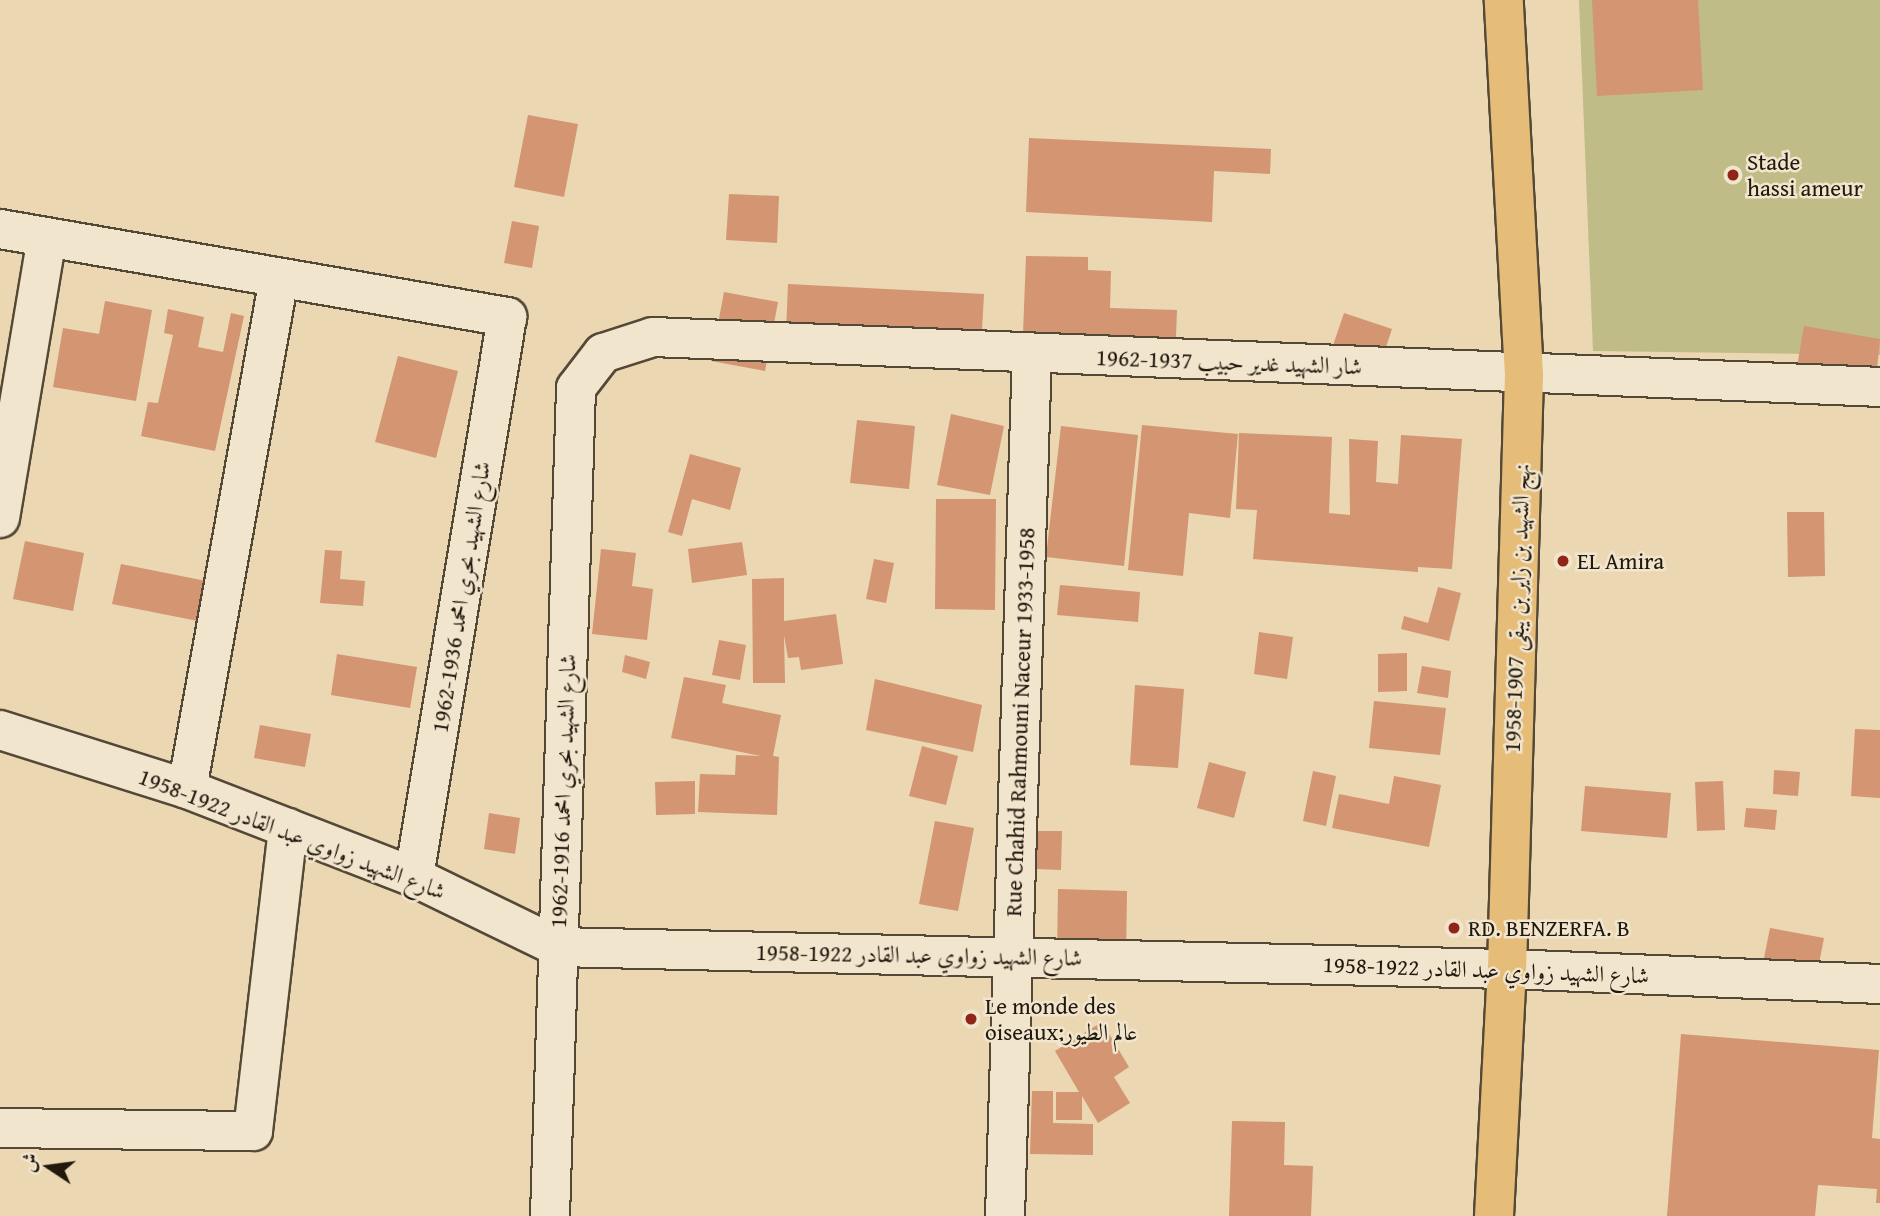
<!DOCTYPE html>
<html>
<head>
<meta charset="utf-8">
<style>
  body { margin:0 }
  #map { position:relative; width:1880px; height:1216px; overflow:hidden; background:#ebd7b2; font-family:"Gentium Book Plus",Amiri,serif }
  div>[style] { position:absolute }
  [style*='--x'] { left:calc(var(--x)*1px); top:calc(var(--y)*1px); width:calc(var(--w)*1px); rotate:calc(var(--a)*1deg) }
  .green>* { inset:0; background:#bfbc87 }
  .building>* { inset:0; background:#d39572 }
  .roads { filter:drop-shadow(2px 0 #544837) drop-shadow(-2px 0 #544837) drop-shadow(0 2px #544837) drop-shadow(0 -2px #544837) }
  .minor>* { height:38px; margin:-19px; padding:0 19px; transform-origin:19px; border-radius:19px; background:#f2e5cd }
  .major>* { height:38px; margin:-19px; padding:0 19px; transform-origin:19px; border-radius:19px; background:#e6bc79 }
  .dots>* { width:19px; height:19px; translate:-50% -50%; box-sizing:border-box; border:4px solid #f2e5cd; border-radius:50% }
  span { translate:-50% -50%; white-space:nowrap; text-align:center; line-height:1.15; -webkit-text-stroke:5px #f2e5cd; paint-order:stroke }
  .poi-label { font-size:23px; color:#21190e }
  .left { translate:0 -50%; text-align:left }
  .street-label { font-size:23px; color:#21190e }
  .north { position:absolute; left:14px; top:1132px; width:70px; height:70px; -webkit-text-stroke:5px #f2e5cd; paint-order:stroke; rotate:283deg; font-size:19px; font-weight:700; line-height:28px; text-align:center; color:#21190e }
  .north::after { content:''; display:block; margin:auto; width:24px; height:32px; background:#21190e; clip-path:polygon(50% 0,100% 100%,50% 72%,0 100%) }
</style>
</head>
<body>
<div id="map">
  <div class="green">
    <div style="clip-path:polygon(1579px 0,1880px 0,1880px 355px,1593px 351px)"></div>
  </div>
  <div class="building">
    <div style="clip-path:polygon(1592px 0,1698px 0,1703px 90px,1597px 96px)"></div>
    <div style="clip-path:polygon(528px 115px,578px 124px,564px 197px,514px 187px)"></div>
    <div style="clip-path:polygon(1029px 138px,1271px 149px,1270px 174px,1214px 171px,1212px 222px,1026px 212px)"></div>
    <div style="clip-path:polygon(729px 194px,779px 196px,777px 243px,726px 240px)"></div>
    <div style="clip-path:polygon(512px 221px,539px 226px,532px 268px,504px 263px)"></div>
    <div style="clip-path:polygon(1026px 256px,1088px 257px,1088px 270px,1111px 271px,1110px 308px,1177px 310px,1175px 363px,1022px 359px)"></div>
    <div style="clip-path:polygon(788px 284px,984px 294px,980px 366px,785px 357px)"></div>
    <div style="clip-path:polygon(724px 292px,778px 302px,765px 371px,711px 361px)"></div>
    <div style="clip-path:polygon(105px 301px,152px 310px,136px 401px,53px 387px,63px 328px,99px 334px)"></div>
    <div style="clip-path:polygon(168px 309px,204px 317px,198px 347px,223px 352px,231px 313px,244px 316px,215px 451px,141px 436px,148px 402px,158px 403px,173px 335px,164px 333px)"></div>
    <div style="clip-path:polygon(1344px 313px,1392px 329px,1376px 377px,1328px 360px)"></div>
    <div style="clip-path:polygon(1804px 326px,1880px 339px,1876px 379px,1797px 367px)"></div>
    <div style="clip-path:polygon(398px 356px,458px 371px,436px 458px,375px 442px)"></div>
    <div style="clip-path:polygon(951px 414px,1004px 426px,990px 495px,937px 485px)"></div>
    <div style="clip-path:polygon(857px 420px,915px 426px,909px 489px,850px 483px)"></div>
    <div style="clip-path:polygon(1142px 425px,1238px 434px,1230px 518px,1189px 513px,1183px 576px,1128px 570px)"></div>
    <div style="clip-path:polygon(1061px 426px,1138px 435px,1124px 566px,1046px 557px)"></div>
    <div style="clip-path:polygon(1239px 433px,1332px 437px,1329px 513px,1350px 515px,1349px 439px,1378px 441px,1376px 482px,1398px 484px,1401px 435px,1462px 439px,1452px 569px,1418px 567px,1418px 572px,1253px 559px,1257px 510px,1236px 509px)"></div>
    <div style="clip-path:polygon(690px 454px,741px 468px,730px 510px,692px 499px,682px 536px,668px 532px)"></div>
    <div style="clip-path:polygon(936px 499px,996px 499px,995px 610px,935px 609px)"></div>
    <div style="clip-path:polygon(1787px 512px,1824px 512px,1825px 576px,1788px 577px)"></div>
    <div style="clip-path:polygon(25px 541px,84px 553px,73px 611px,13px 599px)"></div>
    <div style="clip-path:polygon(742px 542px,747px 575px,692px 583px,688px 549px)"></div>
    <div style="clip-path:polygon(601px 549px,636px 553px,632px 586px,653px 589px,647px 640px,592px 634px)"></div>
    <div style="clip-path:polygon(325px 550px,342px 551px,340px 579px,365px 581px,363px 606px,320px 603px)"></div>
    <div style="clip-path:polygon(874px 559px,894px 563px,886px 603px,866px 599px)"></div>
    <div style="clip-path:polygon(121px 564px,206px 581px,198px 621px,112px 604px)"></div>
    <div style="clip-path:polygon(784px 578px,784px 621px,836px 614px,843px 664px,801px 670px,799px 657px,788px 658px,784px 635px,785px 683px,753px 683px,752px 579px)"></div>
    <div style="clip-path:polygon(1060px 585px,1140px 592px,1138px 622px,1057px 615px)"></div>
    <div style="clip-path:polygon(1438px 587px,1461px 593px,1449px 641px,1401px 629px,1404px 616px,1428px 623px)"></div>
    <div style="clip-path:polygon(1259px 632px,1293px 637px,1287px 679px,1254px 674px)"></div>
    <div style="clip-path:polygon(719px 640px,746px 645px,740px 680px,712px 675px)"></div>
    <div style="clip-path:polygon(1407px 653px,1407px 691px,1378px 692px,1378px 654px)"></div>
    <div style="clip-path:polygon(337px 654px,417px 667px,410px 708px,331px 695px)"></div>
    <div style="clip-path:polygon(625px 655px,650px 662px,646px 679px,622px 672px)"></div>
    <div style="clip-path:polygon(1422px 666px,1451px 671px,1448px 698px,1417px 693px)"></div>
    <div style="clip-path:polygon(684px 677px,726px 685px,722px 703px,781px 715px,773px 756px,779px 757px,777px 815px,698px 812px,700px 774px,735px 775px,736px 755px,761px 756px,671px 738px)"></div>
    <div style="clip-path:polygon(875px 679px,982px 705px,973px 752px,866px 730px)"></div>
    <div style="clip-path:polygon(1135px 685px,1184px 689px,1178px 768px,1130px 765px)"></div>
    <div style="clip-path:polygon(1374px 701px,1446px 708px,1440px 755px,1369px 748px)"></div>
    <div style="clip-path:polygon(260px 725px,311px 734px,305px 767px,254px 758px)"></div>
    <div style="clip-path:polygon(1855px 729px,1880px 730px,1880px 798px,1851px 796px)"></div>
    <div style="clip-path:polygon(922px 746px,958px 756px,946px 805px,909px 796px)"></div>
    <div style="clip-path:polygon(1209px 762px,1246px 772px,1234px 818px,1197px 808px)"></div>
    <div style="clip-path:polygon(1774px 770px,1800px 772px,1798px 796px,1773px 794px)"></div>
    <div style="clip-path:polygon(1313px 771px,1336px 776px,1326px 826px,1303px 821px)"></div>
    <div style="clip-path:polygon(1394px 776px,1441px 785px,1429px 847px,1332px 828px,1339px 794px,1389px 804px)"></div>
    <div style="clip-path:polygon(695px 781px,695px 814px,656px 815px,655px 782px)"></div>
    <div style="clip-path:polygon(1723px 781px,1725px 830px,1697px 831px,1695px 782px)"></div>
    <div style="clip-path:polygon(1585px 786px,1671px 793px,1667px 838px,1581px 831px)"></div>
    <div style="clip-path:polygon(1746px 808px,1777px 810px,1775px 830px,1744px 827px)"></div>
    <div style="clip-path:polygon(489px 813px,520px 818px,515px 854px,484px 849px)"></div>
    <div style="clip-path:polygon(935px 821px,974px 828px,958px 911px,919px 904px)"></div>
    <div style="clip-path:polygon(1035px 831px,1062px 831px,1061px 870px,1035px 869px)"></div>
    <div style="clip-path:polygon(1058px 889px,1127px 891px,1126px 958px,1057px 957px)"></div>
    <div style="clip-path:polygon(1770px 928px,1824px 938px,1816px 979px,1762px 968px)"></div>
    <div style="clip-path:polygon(1102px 1022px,1129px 1067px,1114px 1077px,1130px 1103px,1098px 1123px,1082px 1096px,1082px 1120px,1056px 1120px,1056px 1092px,1079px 1092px,1055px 1051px)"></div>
    <div style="clip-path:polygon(1681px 1034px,1879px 1050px,1872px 1138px,1880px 1139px,1880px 1203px,1876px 1203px,1877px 1189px,1818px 1185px,1815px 1216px,1667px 1216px)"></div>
    <div style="clip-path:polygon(1032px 1091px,1053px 1091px,1053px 1123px,1093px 1124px,1093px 1155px,1030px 1154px)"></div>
    <div style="clip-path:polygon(1232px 1121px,1285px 1122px,1284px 1165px,1313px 1166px,1311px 1216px,1229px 1216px)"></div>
  </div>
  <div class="roads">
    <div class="minor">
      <div style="--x:0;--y:229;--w:515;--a:9.85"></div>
      <div style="--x:507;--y:317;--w:568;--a:99.43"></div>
      <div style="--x:0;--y:518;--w:284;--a:-80.5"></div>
      <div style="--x:0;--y:730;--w:196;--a:17.5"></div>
      <div style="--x:187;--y:789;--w:243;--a:21.2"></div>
      <div style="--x:414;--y:877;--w:160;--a:25.9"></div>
      <div style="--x:558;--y:947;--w:949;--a:1.33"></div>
      <div style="--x:1507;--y:969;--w:373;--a:2.3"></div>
      <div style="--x:187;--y:789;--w:519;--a:-79.79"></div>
      <div style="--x:0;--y:1128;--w:253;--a:0.7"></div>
      <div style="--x:253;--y:1131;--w:305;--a:-83.4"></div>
      <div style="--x:550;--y:1216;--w:828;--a:-88.2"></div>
      <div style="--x:576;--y:388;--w:44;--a:-52.4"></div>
      <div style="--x:603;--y:353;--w:52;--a:-17.7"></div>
      <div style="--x:653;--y:337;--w:1228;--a:2.33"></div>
      <div style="--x:1005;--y:1216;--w:862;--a:-88.21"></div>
    </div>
    <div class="major">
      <div style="--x:1494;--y:1216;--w:247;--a:-87"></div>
      <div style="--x:1507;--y:969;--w:594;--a:-88.36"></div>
      <div style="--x:1524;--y:375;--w:376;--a:-93.1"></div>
    </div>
  </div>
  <div class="dots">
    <div style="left:1733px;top:175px;background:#8f2418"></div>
    <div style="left:1563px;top:561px;background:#8f2418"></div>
    <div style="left:1454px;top:928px;background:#8f2418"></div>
    <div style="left:971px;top:1019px;background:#8f2418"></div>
  </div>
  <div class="poi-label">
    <span class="left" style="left:1747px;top:175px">Stade<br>hassi ameur</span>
    <span class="left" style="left:1577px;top:561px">EL Amira</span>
    <span class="left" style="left:1468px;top:928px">RD. BENZERFA. B</span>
    <span class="left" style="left:985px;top:1019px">Le monde des<br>oiseaux;عالم الطيور</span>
  </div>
  <div class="street-label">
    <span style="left:1229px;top:362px;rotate:2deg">شار الشهيد غدير حبيب 1937-1962</span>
    <span style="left:461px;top:597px;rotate:-81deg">شارع الشهيد بحري امحمد 1936-1962</span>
    <span style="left:1517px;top:608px;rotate:-88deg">نهج الشهيد بن زاير بن يبقى 1907-1958</span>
    <span style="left:1020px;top:722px;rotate:-88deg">Rue Chahid Rahmouni Naceur 1933-1958</span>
    <span style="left:563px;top:791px;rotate:-88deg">شارع الشهيد بحري امحمد 1916-1962</span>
    <span style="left:292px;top:834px;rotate:21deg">شارع الشهيد زواوي عبد القادر 1922-1958</span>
    <span style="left:919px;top:955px;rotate:1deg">شارع الشهيد زواوي عبد القادر 1922-1958</span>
    <span style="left:1486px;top:970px;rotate:2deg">شارع الشهيد زواوي عبد القادر 1922-1958</span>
  </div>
  <div class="north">ش</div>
</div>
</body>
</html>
